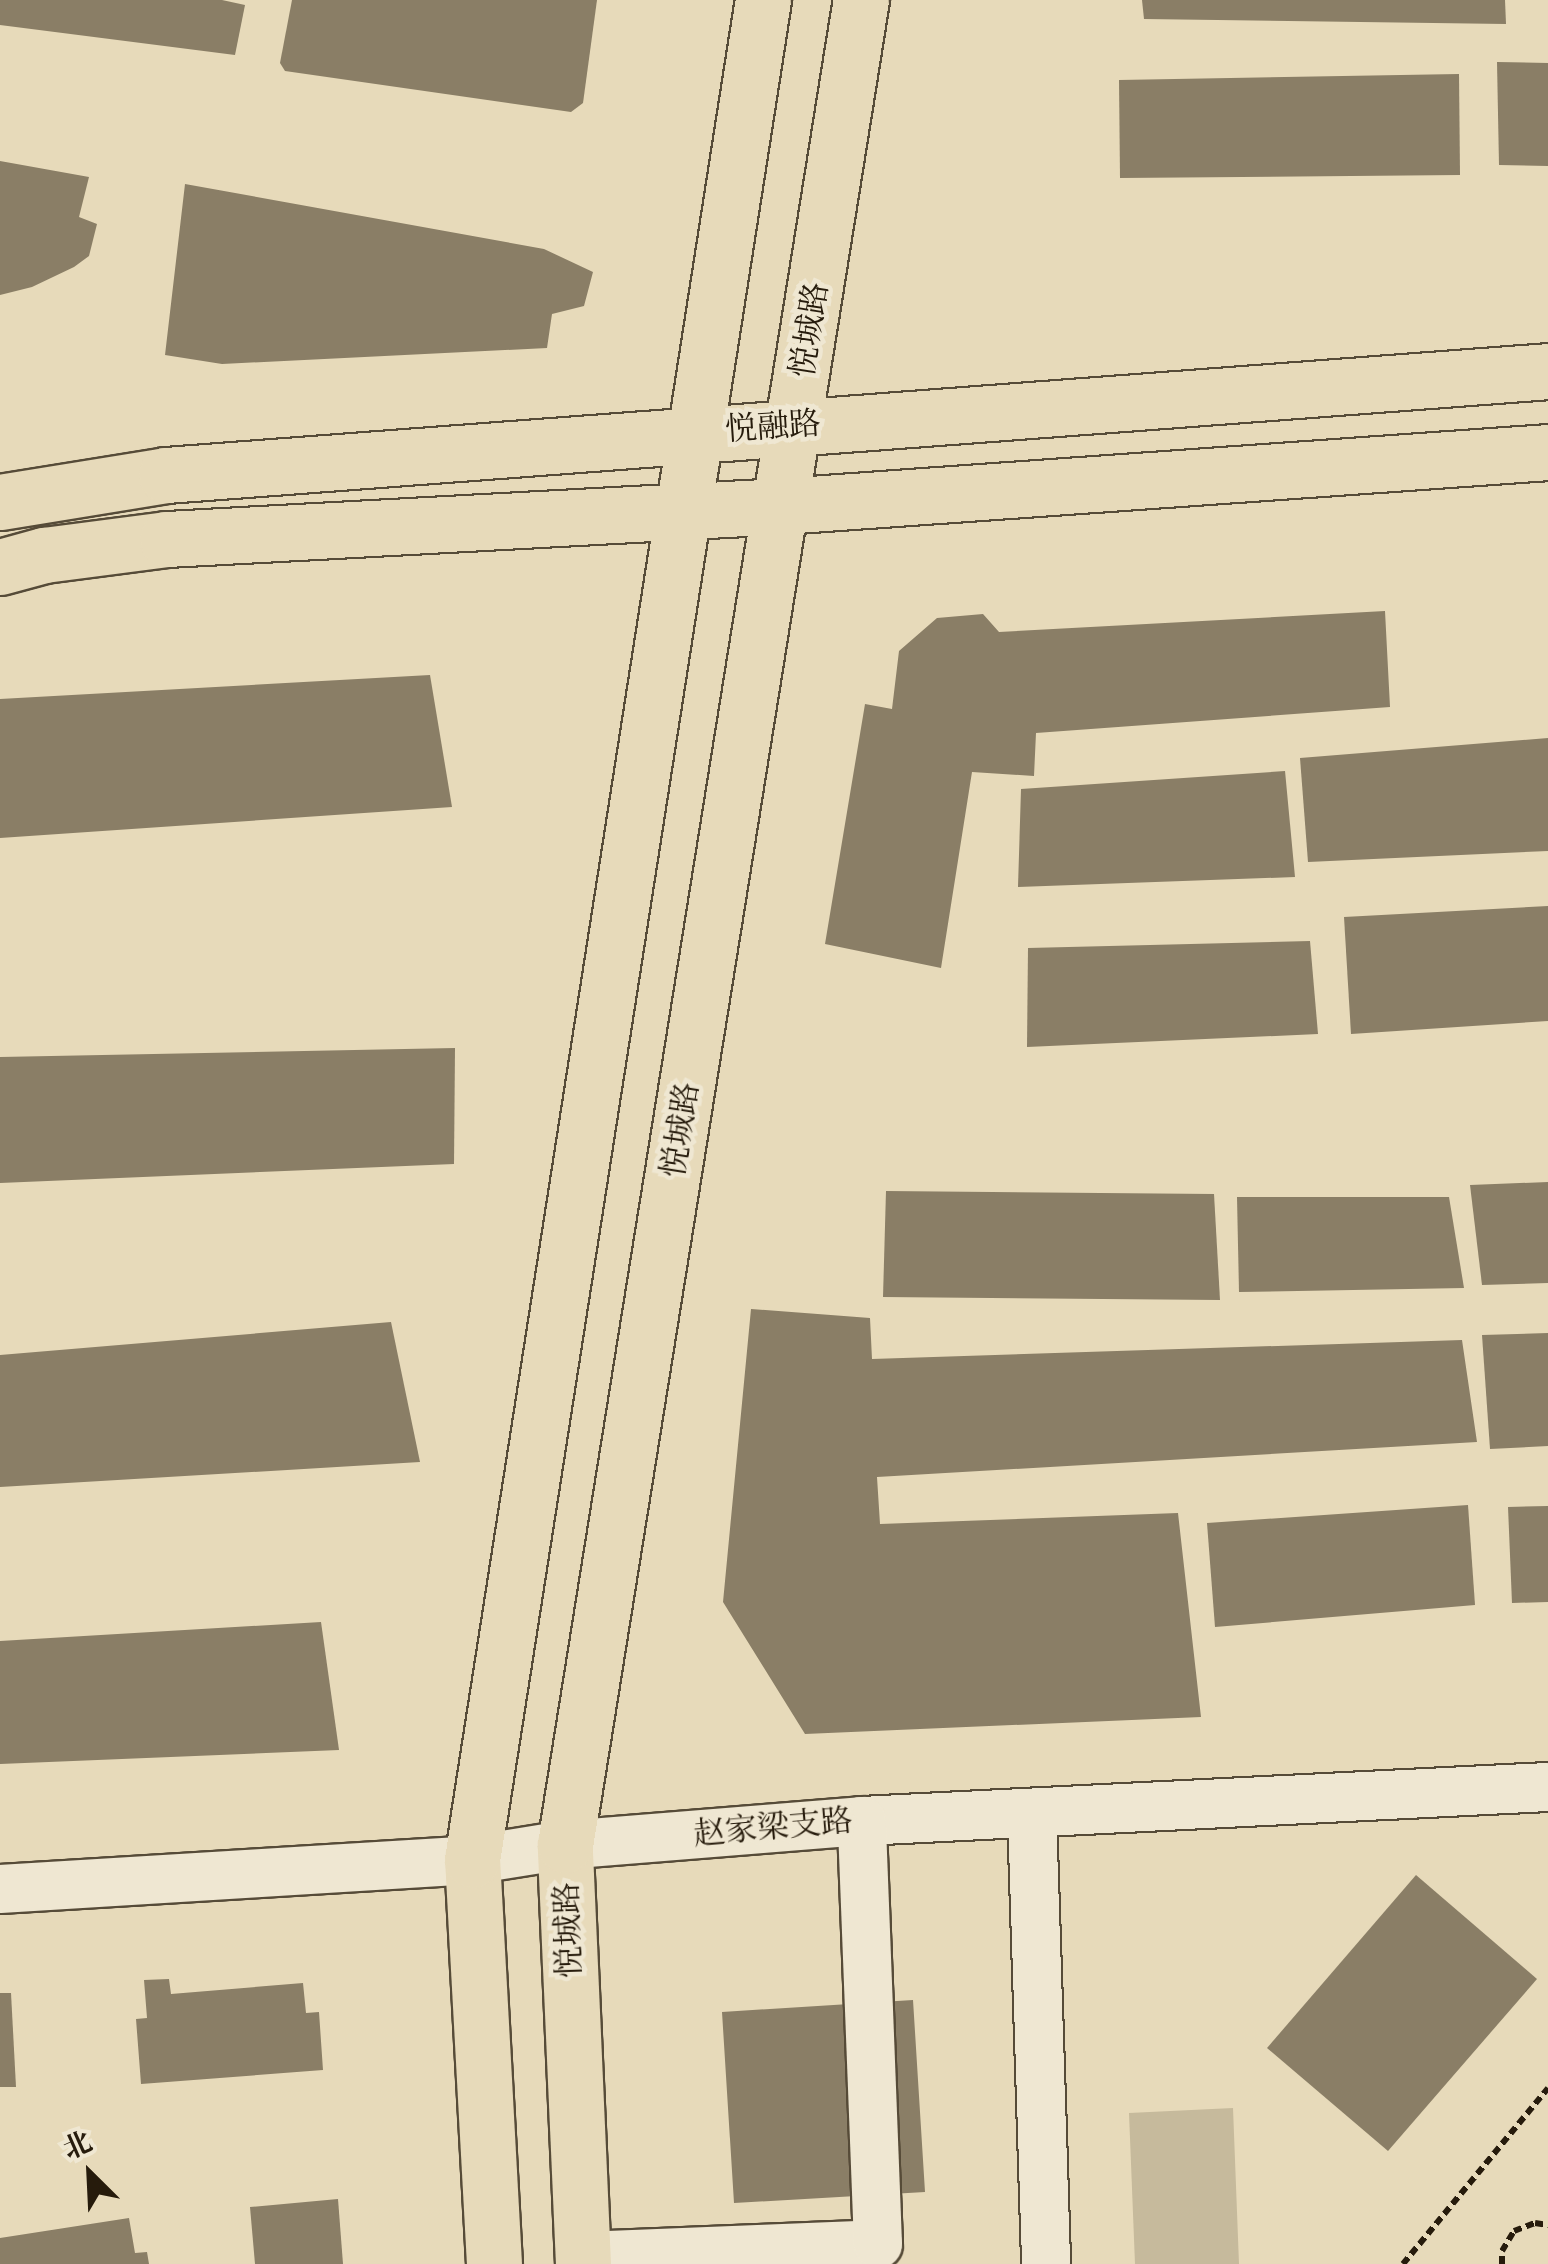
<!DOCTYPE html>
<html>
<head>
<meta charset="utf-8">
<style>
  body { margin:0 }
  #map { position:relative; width:1548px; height:2264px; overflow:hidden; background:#e7daba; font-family:"Libre Bodoni","Noto Serif SC",serif }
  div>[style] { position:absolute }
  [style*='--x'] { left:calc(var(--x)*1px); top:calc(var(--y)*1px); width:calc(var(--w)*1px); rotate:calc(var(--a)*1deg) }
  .green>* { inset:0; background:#c6ba9c }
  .building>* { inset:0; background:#8a7e66 }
  .path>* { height:6px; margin-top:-3px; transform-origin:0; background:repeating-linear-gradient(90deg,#261b0c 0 8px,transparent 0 13px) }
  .roads { filter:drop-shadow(2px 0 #564b38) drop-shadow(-2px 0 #564b38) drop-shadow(0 2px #564b38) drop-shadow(0 -2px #564b38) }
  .minor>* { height:48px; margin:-24px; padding:0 24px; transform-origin:24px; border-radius:24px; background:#efe7d2 }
  .major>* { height:55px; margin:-27.5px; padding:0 27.5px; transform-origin:27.5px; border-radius:27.5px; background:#e7daba }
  span { translate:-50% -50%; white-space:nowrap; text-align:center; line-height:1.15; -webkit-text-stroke:9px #efe7d2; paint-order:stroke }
  .street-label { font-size:32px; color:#261b0c }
  .north { position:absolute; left:40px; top:2124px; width:100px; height:100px; -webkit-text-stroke:8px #efe7d2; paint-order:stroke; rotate:336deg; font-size:28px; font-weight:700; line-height:40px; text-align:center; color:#261b0c }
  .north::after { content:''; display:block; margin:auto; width:35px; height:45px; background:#261b0c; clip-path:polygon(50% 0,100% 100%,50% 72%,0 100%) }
</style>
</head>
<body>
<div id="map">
  <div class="green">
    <div style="clip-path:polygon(1233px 2108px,1239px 2264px,1135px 2264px,1129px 2113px)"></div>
  </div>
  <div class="building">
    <div style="clip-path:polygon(0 0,222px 0,245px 5px,235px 55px,0 25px)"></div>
    <div style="clip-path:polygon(292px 0,597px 0,583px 103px,571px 112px,285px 71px,280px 63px)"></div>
    <div style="clip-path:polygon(1142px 0,1505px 0,1506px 24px,1144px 19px)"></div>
    <div style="clip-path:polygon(1497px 62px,1548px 63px,1548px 166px,1499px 165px)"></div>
    <div style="clip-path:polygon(1459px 74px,1460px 175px,1120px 178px,1119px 80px)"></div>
    <div style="clip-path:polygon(0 161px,89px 177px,79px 217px,97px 224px,89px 256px,74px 267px,32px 287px,0 295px)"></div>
    <div style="clip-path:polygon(185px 184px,544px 249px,593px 272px,584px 306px,552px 314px,547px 348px,222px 364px,165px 355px)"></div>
    <div style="clip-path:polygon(1385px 611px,1390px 707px,1036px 733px,1034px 776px,972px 772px,941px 968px,825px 944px,865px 704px,892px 709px,899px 651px,937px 618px,983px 614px,999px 632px)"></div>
    <div style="clip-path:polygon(430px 675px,452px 807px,0 838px,0 699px)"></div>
    <div style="clip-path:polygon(1548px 738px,1548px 851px,1308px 862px,1300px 758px)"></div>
    <div style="clip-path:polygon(1285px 771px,1295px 877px,1018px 887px,1021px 789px)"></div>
    <div style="clip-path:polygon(1548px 906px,1548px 1021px,1351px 1034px,1344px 917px)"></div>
    <div style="clip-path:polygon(1310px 941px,1318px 1034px,1027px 1047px,1028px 948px)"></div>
    <div style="clip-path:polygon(455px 1048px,454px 1164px,0 1183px,0 1057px)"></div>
    <div style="clip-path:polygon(1548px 1182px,1548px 1283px,1482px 1285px,1470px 1185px)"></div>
    <div style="clip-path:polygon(886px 1191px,1214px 1194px,1220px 1300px,883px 1297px)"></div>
    <div style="clip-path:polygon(1237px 1197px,1449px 1197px,1464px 1288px,1239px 1292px)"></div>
    <div style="clip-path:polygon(751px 1309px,870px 1318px,872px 1359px,1462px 1340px,1477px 1442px,877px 1477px,880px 1524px,1178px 1513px,1201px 1717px,805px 1734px,723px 1602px)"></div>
    <div style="clip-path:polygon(391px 1322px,420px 1462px,0 1487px,0 1355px)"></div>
    <div style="clip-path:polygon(1548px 1333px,1548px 1446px,1490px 1449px,1482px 1335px)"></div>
    <div style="clip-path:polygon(1468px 1505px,1475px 1605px,1215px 1627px,1207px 1523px)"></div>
    <div style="clip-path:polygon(1548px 1506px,1548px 1602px,1512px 1603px,1508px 1507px)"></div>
    <div style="clip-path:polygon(321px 1622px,339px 1750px,0 1764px,0 1641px)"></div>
    <div style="clip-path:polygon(1416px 1875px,1537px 1979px,1388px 2151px,1267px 2048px)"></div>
    <div style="clip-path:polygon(169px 1979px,171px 1994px,303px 1983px,306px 2013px,319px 2012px,323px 2070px,141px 2084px,136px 2019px,147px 2018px,144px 1980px)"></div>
    <div style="clip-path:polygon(0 1993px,11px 1993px,16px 2087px,0 2087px)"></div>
    <div style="clip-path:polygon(913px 2000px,925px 2192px,734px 2203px,722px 2012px)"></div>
    <div style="clip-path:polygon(338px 2199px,343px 2264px,255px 2264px,250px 2207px)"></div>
    <div style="clip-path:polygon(129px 2218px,135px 2253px,147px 2252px,149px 2264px,0 2264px,0 2238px)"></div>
  </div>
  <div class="path">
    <div style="--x:1403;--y:2264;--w:228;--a:-50.5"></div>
    <div style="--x:1502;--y:2264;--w:13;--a:-90"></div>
    <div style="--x:1502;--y:2251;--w:23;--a:-59"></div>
    <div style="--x:1514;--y:2231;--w:22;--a:-21"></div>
    <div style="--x:1535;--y:2223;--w:13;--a:9"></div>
  </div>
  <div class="roads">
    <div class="minor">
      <div style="--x:1032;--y:1814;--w:450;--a:88.2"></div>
      <div style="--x:0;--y:1889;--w:473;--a:-3.5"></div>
      <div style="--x:472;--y:1860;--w:94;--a:-9.2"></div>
      <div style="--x:565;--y:1845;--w:298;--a:-4.6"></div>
      <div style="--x:862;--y:1821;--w:687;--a:-2.84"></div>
      <div style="--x:582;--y:2256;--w:296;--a:-2.3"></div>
      <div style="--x:878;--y:2244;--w:423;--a:-92.2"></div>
    </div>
    <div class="major">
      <div style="--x:0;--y:502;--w:168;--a:-9.2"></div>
      <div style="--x:166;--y:475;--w:1386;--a:-4.3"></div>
      <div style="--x:0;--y:567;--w:46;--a:-15.3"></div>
      <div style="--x:44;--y:555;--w:124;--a:-7.4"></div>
      <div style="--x:167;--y:539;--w:616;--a:-3.07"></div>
      <div style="--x:782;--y:506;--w:768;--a:-4.03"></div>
      <div style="--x:494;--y:2264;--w:405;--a:-93.1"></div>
      <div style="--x:472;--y:1860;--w:1883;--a:-81.11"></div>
      <div style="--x:583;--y:2264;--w:419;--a:-92.5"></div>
      <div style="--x:565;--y:1845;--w:1869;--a:-80.89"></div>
    </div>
  </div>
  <div class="street-label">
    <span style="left:810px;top:330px;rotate:-81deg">悦城路</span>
    <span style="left:773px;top:427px;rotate:-4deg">悦融路</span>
    <span style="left:681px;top:1130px;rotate:-81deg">悦城路</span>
    <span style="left:773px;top:1828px;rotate:-5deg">赵家梁支路</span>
    <span style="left:569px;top:1930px;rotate:-92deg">悦城路</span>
  </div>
  <div class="north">北</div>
</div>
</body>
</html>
